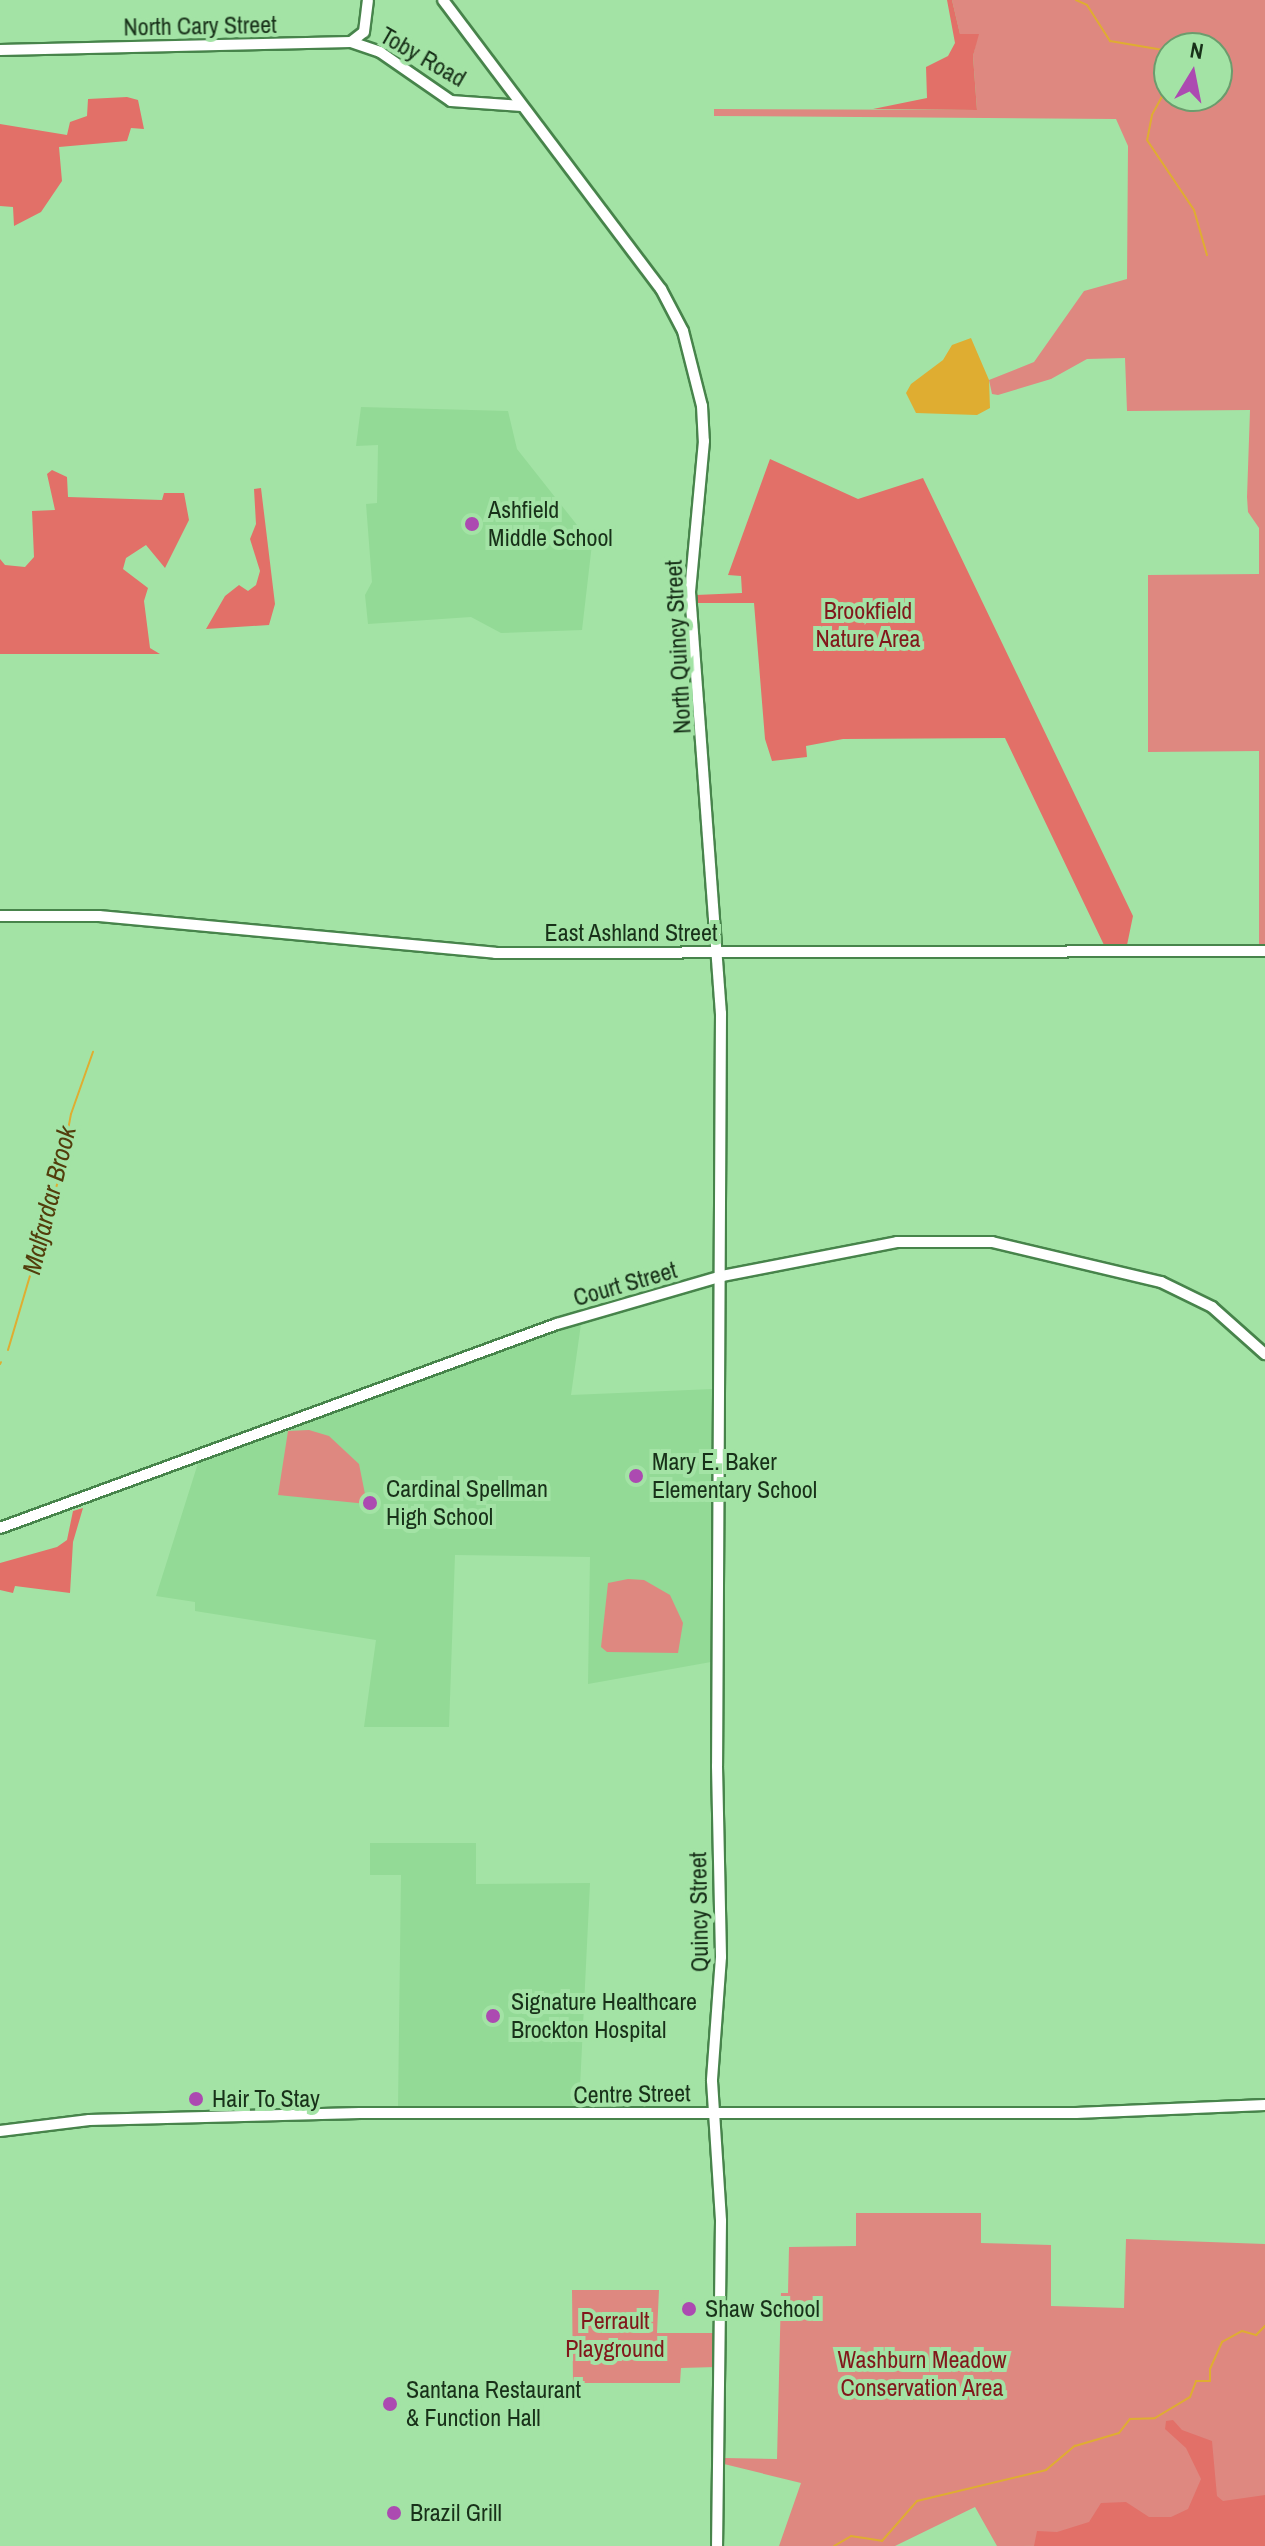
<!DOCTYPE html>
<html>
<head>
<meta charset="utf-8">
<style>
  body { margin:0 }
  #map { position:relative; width:1265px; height:2546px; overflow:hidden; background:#a3e3a5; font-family:"Archivo Narrow",sans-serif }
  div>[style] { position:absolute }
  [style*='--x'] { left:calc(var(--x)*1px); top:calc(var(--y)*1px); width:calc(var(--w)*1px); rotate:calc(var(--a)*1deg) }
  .built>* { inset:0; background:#93da96 }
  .green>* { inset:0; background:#de8880 }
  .forest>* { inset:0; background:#e27068 }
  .water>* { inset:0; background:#dfad31 }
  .stream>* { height:2px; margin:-1px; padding:0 1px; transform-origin:1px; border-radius:1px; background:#dfad31 }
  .roads { filter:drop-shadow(2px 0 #47844b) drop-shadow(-2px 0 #47844b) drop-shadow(0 2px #47844b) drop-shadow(0 -2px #47844b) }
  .secondary>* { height:10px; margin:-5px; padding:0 5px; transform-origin:5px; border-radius:5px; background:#fff }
  .dots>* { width:22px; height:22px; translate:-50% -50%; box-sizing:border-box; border:4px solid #a3e3a5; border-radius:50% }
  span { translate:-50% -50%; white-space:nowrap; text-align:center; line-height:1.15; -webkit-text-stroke:8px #a3e3a5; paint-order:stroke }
  .street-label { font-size:24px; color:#183119 }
  .poi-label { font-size:24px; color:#183119 }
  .left { translate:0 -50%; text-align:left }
  .park-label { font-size:24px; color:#81181b }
  .water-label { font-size:26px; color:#523e0c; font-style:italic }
  .north { position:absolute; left:1153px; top:32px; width:80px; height:80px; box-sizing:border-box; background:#a3e3a5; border:2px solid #6b9c6d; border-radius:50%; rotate:10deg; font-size:22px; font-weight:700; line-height:32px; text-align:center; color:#183119 }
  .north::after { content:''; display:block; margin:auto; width:28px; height:36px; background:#ac4ab1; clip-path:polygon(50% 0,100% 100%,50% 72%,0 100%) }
</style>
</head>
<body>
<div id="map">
  <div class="built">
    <div style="clip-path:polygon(361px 407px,508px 411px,517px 449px,592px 544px,582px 630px,501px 633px,471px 617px,368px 624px,365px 595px,372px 582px,366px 504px,377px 503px,378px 445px,356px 446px)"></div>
    <div style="clip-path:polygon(581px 1324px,571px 1395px,713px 1389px,711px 1662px,588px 1684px,590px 1557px,455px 1555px,449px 1727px,364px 1727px,376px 1640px,195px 1611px,195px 1602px,156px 1596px,199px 1460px,499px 1349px)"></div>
    <div style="clip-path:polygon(370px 1843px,476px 1843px,476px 1884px,590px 1883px,579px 2108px,398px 2107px,401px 1875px,370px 1875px)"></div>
  </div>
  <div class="green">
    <div style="clip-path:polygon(evenodd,952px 0,1265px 0,1265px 945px,1259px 945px,1259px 751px,1148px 752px,1148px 575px,1259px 574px,1259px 528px,1248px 512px,1247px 497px,1250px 410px,1127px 411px,1125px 358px,1087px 359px,1051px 379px,998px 395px,992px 394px,989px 380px,1034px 362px,1084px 291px,1127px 279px,1128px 146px,1116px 119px,714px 116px,714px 109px,977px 110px,973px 56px,978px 34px,960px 34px,952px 0,1169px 48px,1217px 48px,1217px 96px,1169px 96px,1169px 48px)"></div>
    <div style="clip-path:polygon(309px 1430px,329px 1436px,359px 1464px,367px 1504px,278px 1495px,288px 1431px)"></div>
    <div style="clip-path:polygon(628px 1579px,644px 1580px,670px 1595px,683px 1623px,678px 1653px,607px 1652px,601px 1647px,608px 1583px)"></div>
    <div style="clip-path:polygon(856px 2213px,981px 2213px,981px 2243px,1051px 2245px,1051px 2306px,1124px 2308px,1126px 2239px,1265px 2244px,1265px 2545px,997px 2546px,975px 2507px,895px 2546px,779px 2546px,801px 2483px,724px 2464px,724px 2458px,777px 2459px,781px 2293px,788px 2293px,789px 2247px,856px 2246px)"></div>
    <div style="clip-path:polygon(572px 2290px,659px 2290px,657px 2333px,717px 2333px,716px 2367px,681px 2368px,680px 2383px,573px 2383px)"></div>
  </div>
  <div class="forest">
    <div style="clip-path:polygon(947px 0,952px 0,960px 34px,979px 34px,973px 56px,977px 110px,873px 109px,927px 98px,926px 67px,948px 56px,955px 43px)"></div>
    <div style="clip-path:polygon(127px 97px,138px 100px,144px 129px,131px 128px,127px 141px,59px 147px,62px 181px,41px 212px,14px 226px,13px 207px,0 206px,0 124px,67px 135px,70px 122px,87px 116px,88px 99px)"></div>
    <div style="clip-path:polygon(770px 459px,858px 499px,923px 478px,1133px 916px,1127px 945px,1104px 945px,1005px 738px,843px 739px,806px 746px,807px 757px,772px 761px,765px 739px,754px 603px,697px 603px,696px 595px,742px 593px,741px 576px,728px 575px)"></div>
    <div style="clip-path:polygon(52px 470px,67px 477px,68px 497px,162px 500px,164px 493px,184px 493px,189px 520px,165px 568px,146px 545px,126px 558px,123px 569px,148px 588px,144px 601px,150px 648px,160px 654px,0 654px,0 559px,5px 565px,25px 567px,34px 557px,32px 511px,55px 510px,47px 474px)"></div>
    <div style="clip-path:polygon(261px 488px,275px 604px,269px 625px,206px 629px,225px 596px,239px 585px,248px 591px,256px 585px,260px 571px,250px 539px,256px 524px,254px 489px)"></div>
    <div style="clip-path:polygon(83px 1508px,73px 1542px,70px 1593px,15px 1586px,13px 1593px,0 1590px,0 1563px,57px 1547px,67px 1540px,73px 1511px)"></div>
    <div style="clip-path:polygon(1173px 2420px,1182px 2430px,1212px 2441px,1217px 2496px,1223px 2501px,1265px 2495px,1265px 2546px,1034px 2546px,1037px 2531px,1057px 2532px,1089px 2522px,1101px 2503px,1126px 2502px,1149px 2517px,1171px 2517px,1188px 2509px,1201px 2479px,1186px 2448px,1165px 2429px,1166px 2421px)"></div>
  </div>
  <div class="water">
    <div style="clip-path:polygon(971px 338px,989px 380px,990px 408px,977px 415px,916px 413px,906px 393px,911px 384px,943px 360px,952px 345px)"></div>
  </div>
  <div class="stream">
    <div style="--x:1076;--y:0;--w:12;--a:24"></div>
    <div style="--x:1087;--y:5;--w:43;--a:57.4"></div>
    <div style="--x:1110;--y:41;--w:60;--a:9.6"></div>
    <div style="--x:1169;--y:84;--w:35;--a:119"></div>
    <div style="--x:1152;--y:115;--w:25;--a:101"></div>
    <div style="--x:1147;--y:140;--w:84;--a:56.1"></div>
    <div style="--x:1194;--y:210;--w:47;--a:73.9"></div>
    <div style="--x:8;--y:1350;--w:179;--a:-73.5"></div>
    <div style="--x:59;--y:1178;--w:65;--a:-79.4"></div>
    <div style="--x:71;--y:1114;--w:66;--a:-70.5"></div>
    <div style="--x:0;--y:1364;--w:2;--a:-63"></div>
    <div style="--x:834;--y:2546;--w:20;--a:-30"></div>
    <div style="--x:851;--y:2536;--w:31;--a:9"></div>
    <div style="--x:882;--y:2541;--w:53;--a:-48.8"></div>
    <div style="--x:917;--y:2501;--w:133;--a:-13.5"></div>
    <div style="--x:1046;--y:2470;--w:38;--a:-40"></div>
    <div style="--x:1075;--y:2446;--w:46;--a:-16.5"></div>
    <div style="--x:1119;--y:2433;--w:18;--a:-52"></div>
    <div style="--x:1130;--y:2419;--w:25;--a:-2"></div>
    <div style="--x:1155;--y:2418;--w:41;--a:-31"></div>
    <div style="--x:1190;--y:2397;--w:17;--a:-69"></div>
    <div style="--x:1196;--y:2381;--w:14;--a:0"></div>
    <div style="--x:1210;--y:2381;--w:12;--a:-90"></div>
    <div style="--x:1210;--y:2369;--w:30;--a:-66"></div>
    <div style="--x:1222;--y:2342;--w:23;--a:-29"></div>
    <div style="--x:1242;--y:2331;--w:15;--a:16"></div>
    <div style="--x:1256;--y:2335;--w:13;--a:-45"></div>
  </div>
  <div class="roads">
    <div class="secondary">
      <div style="--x:443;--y:0;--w:362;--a:53"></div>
      <div style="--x:661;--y:289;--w:47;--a:62.4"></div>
      <div style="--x:683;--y:331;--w:77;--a:75.8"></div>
      <div style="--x:702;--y:406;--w:35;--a:87"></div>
      <div style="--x:704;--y:441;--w:152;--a:95.3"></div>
      <div style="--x:690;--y:592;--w:422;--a:85.8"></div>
      <div style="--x:721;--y:1013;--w:753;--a:90.3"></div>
      <div style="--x:717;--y:1766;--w:191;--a:88.8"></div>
      <div style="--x:721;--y:1957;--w:124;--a:94.2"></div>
      <div style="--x:712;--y:2081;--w:140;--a:86.3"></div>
      <div style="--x:721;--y:2221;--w:325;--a:90.7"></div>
      <div style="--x:351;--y:42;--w:31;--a:19"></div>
      <div style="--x:380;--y:52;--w:86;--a:34.6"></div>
      <div style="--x:451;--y:101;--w:71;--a:4"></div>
      <div style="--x:0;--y:50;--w:351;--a:-1.3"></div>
      <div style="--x:351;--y:42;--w:16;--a:-38"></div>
      <div style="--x:364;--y:32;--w:32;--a:-83"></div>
      <div style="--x:0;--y:916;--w:99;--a:0"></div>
      <div style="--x:99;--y:916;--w:398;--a:5.3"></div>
      <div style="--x:495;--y:953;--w:770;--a:-0.15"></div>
      <div style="--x:0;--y:1528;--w:593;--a:-20.12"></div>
      <div style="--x:557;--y:1324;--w:172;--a:-16.2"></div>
      <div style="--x:722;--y:1276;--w:178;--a:-11"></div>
      <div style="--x:897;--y:1242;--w:95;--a:0"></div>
      <div style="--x:992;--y:1242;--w:174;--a:13.3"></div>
      <div style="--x:1161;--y:1282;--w:57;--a:26.1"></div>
      <div style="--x:1212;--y:1307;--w:71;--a:41.6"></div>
      <div style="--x:0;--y:2131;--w:90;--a:-7"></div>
      <div style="--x:89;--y:2120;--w:271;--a:-1.5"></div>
      <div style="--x:360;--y:2113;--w:716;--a:0"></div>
      <div style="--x:1076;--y:2113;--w:189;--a:-2.4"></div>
    </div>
  </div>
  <div class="dots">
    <div style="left:472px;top:524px;background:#ac4ab1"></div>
    <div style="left:636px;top:1476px;background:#ac4ab1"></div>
    <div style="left:370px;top:1503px;background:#ac4ab1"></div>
    <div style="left:493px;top:2016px;background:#ac4ab1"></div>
    <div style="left:196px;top:2099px;background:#ac4ab1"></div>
    <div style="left:689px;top:2309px;background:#ac4ab1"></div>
    <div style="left:390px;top:2404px;background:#ac4ab1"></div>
    <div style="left:394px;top:2513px;background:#ac4ab1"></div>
  </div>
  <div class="street-label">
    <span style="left:200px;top:26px;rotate:-1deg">North Cary Street</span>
    <span style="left:423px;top:57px;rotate:30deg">Toby Road</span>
    <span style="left:678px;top:647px;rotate:-93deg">North Quincy Street</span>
    <span style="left:631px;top:933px">East Ashland Street</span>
    <span style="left:625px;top:1284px;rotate:-16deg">Court Street</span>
    <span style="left:699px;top:1912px;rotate:-91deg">Quincy Street</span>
    <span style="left:632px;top:2094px;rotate:-1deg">Centre Street</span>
  </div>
  <div class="poi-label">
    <span class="left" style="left:488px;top:524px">Ashfield<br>Middle School</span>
    <span class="left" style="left:652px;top:1476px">Mary E. Baker<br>Elementary School</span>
    <span class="left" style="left:386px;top:1503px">Cardinal Spellman<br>High School</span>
    <span class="left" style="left:511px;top:2016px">Signature Healthcare<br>Brockton Hospital</span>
    <span class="left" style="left:212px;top:2099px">Hair To Stay</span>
    <span class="left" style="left:705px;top:2309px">Shaw School</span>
    <span class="left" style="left:406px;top:2404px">Santana Restaurant<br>&amp; Function Hall</span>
    <span class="left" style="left:410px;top:2513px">Brazil Grill</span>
  </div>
  <div class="park-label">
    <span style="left:868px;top:625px">Brookfield<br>Nature Area</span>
    <span style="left:615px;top:2335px">Perrault<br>Playground</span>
    <span style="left:922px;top:2374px">Washburn Meadow<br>Conservation Area</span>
  </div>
  <div class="water-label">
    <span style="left:49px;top:1200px;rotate:-76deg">Malfardar Brook</span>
  </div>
  <div class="north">N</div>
</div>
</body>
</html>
